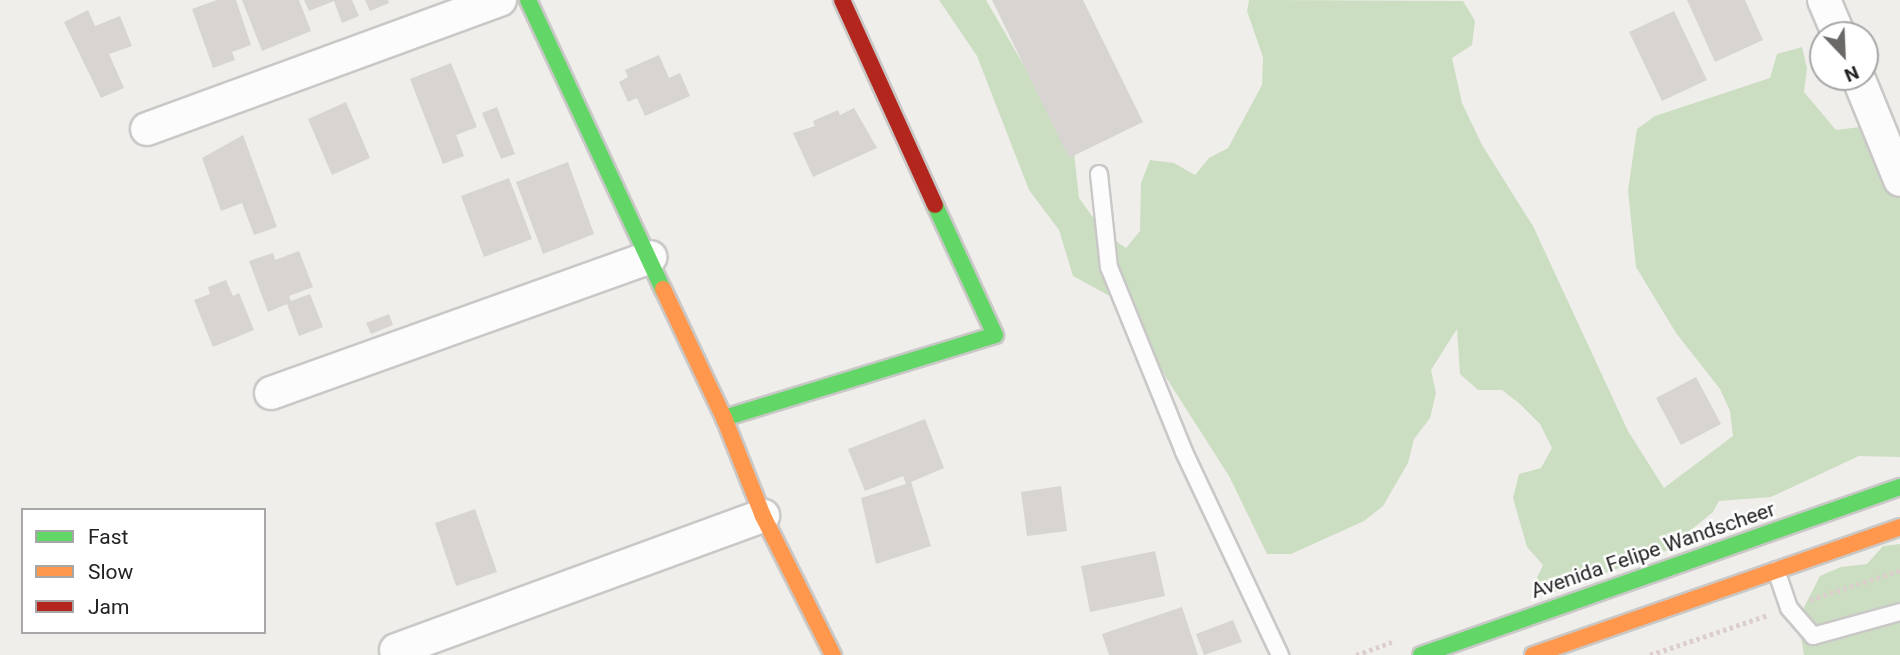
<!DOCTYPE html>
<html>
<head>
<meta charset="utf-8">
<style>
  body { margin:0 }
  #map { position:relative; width:1900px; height:655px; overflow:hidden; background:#f0eeeb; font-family:Roboto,sans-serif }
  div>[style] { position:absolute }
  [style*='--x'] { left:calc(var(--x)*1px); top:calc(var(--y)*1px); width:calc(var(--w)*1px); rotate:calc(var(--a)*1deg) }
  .forest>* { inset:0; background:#cbdec1 }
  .building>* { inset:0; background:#d7d4d2 }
  .path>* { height:4.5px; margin-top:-2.25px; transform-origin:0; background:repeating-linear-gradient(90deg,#dccecd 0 3.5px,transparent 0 7px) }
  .roads { filter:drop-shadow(2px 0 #c9c8c7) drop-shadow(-2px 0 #c9c8c7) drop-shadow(0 2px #c9c8c7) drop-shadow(0 -2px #c9c8c7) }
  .lane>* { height:16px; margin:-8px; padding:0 8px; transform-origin:8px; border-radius:8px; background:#fdfcfc }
  .street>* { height:32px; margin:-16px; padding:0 16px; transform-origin:16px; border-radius:16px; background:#fdfcfc }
  .fast>* { height:16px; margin:-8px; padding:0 8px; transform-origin:8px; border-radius:8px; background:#63d668 }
  .slow>* { height:16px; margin:-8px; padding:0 8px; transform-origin:8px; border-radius:8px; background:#ff974d }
  .jam>* { height:16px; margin:-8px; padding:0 8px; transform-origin:8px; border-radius:8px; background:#b3261e }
  span { translate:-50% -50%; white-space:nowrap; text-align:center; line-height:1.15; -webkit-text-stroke:5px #fff; paint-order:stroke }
  .street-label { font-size:21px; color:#222 }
  .legend { position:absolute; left:21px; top:508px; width:245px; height:126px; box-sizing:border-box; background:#fff; border:2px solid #a7a7a7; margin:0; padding:9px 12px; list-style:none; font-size:21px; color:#222 }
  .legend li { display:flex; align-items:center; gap:14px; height:35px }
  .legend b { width:35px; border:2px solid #a7a7a7 }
  .north { position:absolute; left:1809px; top:21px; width:70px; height:70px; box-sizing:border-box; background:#fff; border:2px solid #a7a7a7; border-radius:50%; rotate:157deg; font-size:19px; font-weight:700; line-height:28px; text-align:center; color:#222 }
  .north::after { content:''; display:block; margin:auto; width:24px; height:32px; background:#6a6968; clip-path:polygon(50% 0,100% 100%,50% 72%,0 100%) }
</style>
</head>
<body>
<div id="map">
  <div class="forest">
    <div style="clip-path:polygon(939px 0,986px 0,1074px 152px,1079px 198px,1105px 234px,1126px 248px,1140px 231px,1141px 183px,1150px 160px,1174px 163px,1195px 175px,1209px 158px,1228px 148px,1262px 85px,1263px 57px,1247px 11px,1249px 0,1463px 1px,1475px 21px,1472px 45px,1452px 58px,1462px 103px,1482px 145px,1533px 226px,1628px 431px,1664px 488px,1733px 436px,1730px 411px,1720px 389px,1676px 333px,1636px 267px,1628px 190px,1637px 129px,1655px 116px,1770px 78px,1777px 54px,1802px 47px,1807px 68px,1804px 92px,1836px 130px,1868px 126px,1900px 155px,1900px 457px,1859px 456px,1771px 497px,1719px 501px,1713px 512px,1692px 529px,1687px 543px,1549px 594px,1540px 593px,1534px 584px,1543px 565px,1527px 547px,1513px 498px,1519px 474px,1541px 468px,1552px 448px,1540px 424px,1520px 404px,1502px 390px,1478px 390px,1460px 374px,1457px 329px,1431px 370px,1436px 393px,1430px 418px,1414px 439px,1408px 463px,1383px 506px,1364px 521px,1291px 554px,1267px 554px,1229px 476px,1167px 379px,1128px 306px,1073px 276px,1059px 230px,1029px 190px,977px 56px)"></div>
    <div style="clip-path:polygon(1900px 544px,1900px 655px,1804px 655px,1798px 619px,1820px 576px,1841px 567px,1867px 564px,1883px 546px)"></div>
  </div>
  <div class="building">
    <div style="clip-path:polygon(217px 0,236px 0,251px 45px,232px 52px,235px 60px,213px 68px,192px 9px)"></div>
    <div style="clip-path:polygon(242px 0,299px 0,311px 31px,262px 51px)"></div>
    <div style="clip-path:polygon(304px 0,352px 0,359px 16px,342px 23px,334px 1px,309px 11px)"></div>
    <div style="clip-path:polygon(365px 0,388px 0,389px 3px,370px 11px)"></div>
    <div style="clip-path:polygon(992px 0,1083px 0,1143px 122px,1069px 158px)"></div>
    <div style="clip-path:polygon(1687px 0,1745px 0,1763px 40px,1715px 62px)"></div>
    <div style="clip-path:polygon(88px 10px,95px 26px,120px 16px,132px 46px,109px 54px,124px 88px,101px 98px,64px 22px)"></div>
    <div style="clip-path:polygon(1674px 11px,1707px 80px,1662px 101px,1629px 32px)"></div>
    <div style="clip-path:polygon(659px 55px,669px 78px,680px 73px,690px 96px,645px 116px,637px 98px,628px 102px,619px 82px,628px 77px,625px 70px)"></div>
    <div style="clip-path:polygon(451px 63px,477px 127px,456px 135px,464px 156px,443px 164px,410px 79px)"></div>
    <div style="clip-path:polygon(346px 102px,370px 158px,332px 175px,308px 119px)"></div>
    <div style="clip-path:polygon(497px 107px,515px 154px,501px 159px,482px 113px)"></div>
    <div style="clip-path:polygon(854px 108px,877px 148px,813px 177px,793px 133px,815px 126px,813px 121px,838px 110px,840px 115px)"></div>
    <div style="clip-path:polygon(243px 135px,277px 227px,254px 235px,242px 203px,221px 211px,202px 158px)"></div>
    <div style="clip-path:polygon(568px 162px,594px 234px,543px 254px,516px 182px)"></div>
    <div style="clip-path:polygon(509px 178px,532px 239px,484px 257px,461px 196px)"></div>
    <div style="clip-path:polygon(299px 251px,313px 287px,289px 296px,291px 301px,310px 294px,323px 327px,299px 336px,287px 304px,268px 312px,249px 261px,273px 253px,275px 260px)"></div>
    <div style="clip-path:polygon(226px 280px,233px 296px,239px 293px,254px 330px,213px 347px,194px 300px,210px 294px,208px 287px)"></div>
    <div style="clip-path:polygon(389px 314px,393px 325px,371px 334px,366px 323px)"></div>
    <div style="clip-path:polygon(1696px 377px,1721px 424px,1681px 445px,1656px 398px)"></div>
    <div style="clip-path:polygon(925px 419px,944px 468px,911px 482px,931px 546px,876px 564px,861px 498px,906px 484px,903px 476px,865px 491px,848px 449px)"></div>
    <div style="clip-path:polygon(1061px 486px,1067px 531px,1027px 536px,1021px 492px)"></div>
    <div style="clip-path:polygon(475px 509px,497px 572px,456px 586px,435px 523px)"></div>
    <div style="clip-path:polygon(1155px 551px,1165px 596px,1090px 612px,1081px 566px)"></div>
    <div style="clip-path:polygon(1182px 607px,1198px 655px,1109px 655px,1102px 634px)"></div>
    <div style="clip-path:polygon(1233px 620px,1242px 642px,1204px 655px,1196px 634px)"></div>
  </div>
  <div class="path">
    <div style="--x:1810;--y:600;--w:95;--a:-18.4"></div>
    <div style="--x:1356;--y:655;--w:38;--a:-20"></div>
    <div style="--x:1650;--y:655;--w:125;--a:-18.7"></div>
  </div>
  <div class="roads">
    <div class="lane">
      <div style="--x:1099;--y:174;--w:94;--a:83.9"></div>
      <div style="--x:1109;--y:267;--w:200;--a:67.9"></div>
      <div style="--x:1184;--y:452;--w:225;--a:64.7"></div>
      <div style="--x:1776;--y:570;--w:40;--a:71.1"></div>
      <div style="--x:1789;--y:608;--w:37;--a:49"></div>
      <div style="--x:1813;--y:636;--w:90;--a:-15.4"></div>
    </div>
    <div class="street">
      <div style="--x:1824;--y:0;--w:38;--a:67"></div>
      <div style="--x:1858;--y:77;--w:111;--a:67.8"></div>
      <div style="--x:147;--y:129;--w:376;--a:-20.1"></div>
      <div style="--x:271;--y:393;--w:403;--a:-19.7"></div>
      <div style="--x:396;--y:650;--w:391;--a:-20.1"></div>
    </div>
    <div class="fast">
      <div style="--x:528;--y:0;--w:319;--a:65"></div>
      <div style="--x:724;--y:418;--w:283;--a:-17"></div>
      <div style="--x:995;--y:335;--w:143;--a:-114.8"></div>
      <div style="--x:1421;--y:655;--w:508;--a:-19.33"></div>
    </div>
    <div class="slow">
      <div style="--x:663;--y:289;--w:143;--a:64.7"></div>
      <div style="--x:724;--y:418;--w:105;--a:68.3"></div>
      <div style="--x:763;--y:516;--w:156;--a:63.3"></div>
      <div style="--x:1533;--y:655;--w:389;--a:-19.2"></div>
    </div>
    <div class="jam">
      <div style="--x:842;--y:0;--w:225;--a:65.6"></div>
    </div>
  </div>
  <div class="street-label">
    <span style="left:1653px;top:550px;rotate:-19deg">Avenida Felipe Wandscheer</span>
  </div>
  <ul class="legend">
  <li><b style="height:9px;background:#63d668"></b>Fast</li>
  <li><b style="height:9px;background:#ff974d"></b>Slow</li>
  <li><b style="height:9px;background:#b3261e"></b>Jam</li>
  </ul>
  <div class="north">N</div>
</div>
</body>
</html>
